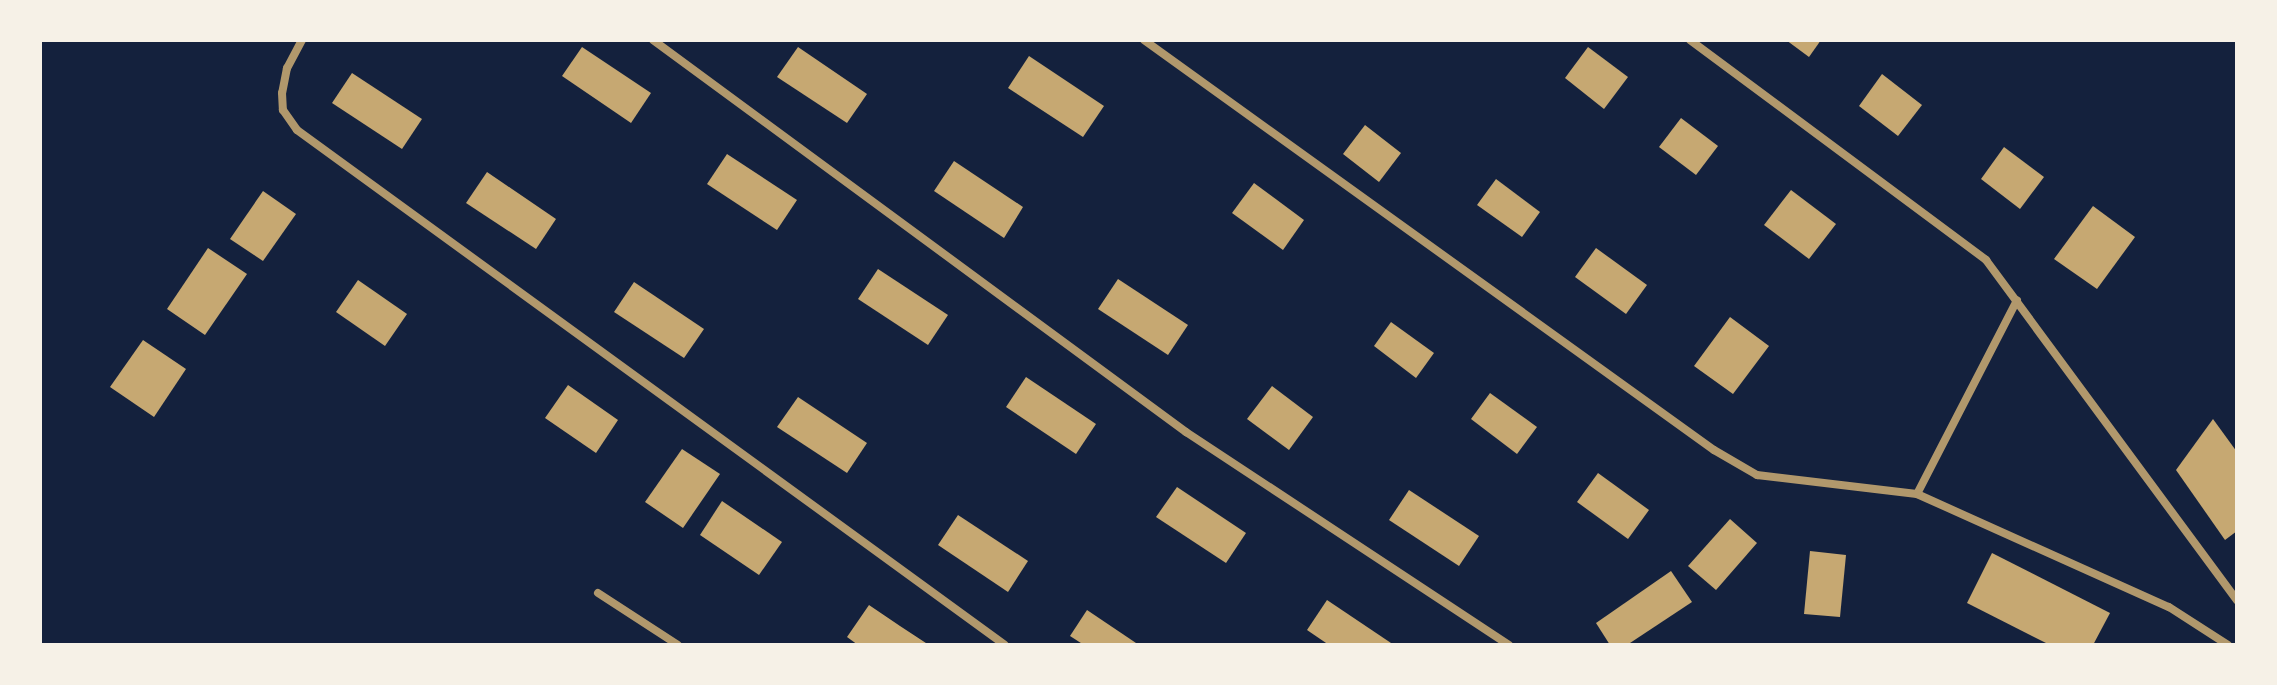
<!DOCTYPE html>
<html>
<head>
<meta charset="utf-8">
<style>
  body { margin:0 }
  #map { position:relative; width:2277px; height:685px; overflow:hidden; background:#14213d; font-family:"DM Sans",sans-serif }
  div>[style] { position:absolute }
  [style*='--x'] { left:calc(var(--x)*1px); top:calc(var(--y)*1px); width:calc(var(--w)*1px); rotate:calc(var(--a)*1deg) }
  .building>* { inset:0; background:#c6a872 }
  .minor>* { height:8px; margin:-4px; padding:0 4px; transform-origin:4px; border-radius:4px; background:#b1986c }
  span { translate:-50% -50%; white-space:nowrap; text-align:center; line-height:1.15; -webkit-text-stroke:7px #f6f1e7; paint-order:stroke }
  .frame { position:absolute; inset:0; border:42px solid #f6f1e7; pointer-events:none }
</style>
</head>
<body>
<div id="map">
  <div class="building">
    <div style="clip-path:polygon(1786px 40px,1821px 40px,1809px 57px)"></div>
    <div style="clip-path:polygon(582px 47px,651px 93px,631px 123px,562px 76px)"></div>
    <div style="clip-path:polygon(798px 47px,867px 94px,847px 123px,777px 77px)"></div>
    <div style="clip-path:polygon(1588px 47px,1628px 77px,1604px 109px,1565px 78px)"></div>
    <div style="clip-path:polygon(1029px 56px,1104px 106px,1083px 137px,1008px 88px)"></div>
    <div style="clip-path:polygon(352px 73px,422px 119px,402px 149px,332px 103px)"></div>
    <div style="clip-path:polygon(1882px 74px,1922px 105px,1898px 136px,1859px 106px)"></div>
    <div style="clip-path:polygon(1681px 118px,1718px 146px,1696px 175px,1659px 147px)"></div>
    <div style="clip-path:polygon(1365px 125px,1401px 153px,1379px 182px,1343px 154px)"></div>
    <div style="clip-path:polygon(2004px 147px,2044px 177px,2020px 209px,1981px 179px)"></div>
    <div style="clip-path:polygon(727px 154px,797px 200px,777px 230px,707px 184px)"></div>
    <div style="clip-path:polygon(954px 161px,1023px 207px,1004px 238px,934px 191px)"></div>
    <div style="clip-path:polygon(487px 172px,556px 219px,536px 249px,466px 203px)"></div>
    <div style="clip-path:polygon(1496px 179px,1540px 212px,1522px 237px,1477px 205px)"></div>
    <div style="clip-path:polygon(1254px 183px,1304px 220px,1283px 250px,1232px 213px)"></div>
    <div style="clip-path:polygon(1791px 190px,1836px 224px,1809px 259px,1764px 225px)"></div>
    <div style="clip-path:polygon(263px 191px,296px 214px,263px 261px,230px 239px)"></div>
    <div style="clip-path:polygon(2093px 206px,2135px 237px,2097px 289px,2054px 259px)"></div>
    <div style="clip-path:polygon(208px 248px,247px 274px,205px 335px,167px 309px)"></div>
    <div style="clip-path:polygon(1596px 248px,1647px 285px,1626px 314px,1575px 277px)"></div>
    <div style="clip-path:polygon(878px 269px,948px 315px,928px 345px,858px 299px)"></div>
    <div style="clip-path:polygon(1118px 279px,1188px 325px,1168px 355px,1098px 309px)"></div>
    <div style="clip-path:polygon(358px 280px,407px 314px,385px 346px,336px 312px)"></div>
    <div style="clip-path:polygon(634px 282px,704px 329px,684px 358px,614px 312px)"></div>
    <div style="clip-path:polygon(1730px 317px,1769px 346px,1733px 394px,1694px 366px)"></div>
    <div style="clip-path:polygon(1391px 322px,1434px 353px,1416px 378px,1374px 346px)"></div>
    <div style="clip-path:polygon(143px 340px,186px 369px,154px 417px,110px 387px)"></div>
    <div style="clip-path:polygon(1026px 377px,1096px 424px,1076px 454px,1006px 407px)"></div>
    <div style="clip-path:polygon(568px 385px,618px 420px,596px 453px,545px 418px)"></div>
    <div style="clip-path:polygon(1272px 386px,1313px 417px,1289px 450px,1247px 419px)"></div>
    <div style="clip-path:polygon(1490px 393px,1537px 427px,1517px 454px,1471px 419px)"></div>
    <div style="clip-path:polygon(798px 397px,867px 443px,847px 473px,777px 427px)"></div>
    <div style="clip-path:polygon(2213px 419px,2237px 452px,2237px 531px,2225px 540px,2176px 470px)"></div>
    <div style="clip-path:polygon(682px 449px,720px 474px,683px 528px,645px 502px)"></div>
    <div style="clip-path:polygon(1598px 473px,1649px 510px,1628px 539px,1577px 502px)"></div>
    <div style="clip-path:polygon(1177px 487px,1246px 533px,1226px 563px,1156px 517px)"></div>
    <div style="clip-path:polygon(1409px 490px,1479px 536px,1459px 566px,1389px 520px)"></div>
    <div style="clip-path:polygon(722px 501px,782px 542px,759px 575px,700px 535px)"></div>
    <div style="clip-path:polygon(958px 515px,1028px 561px,1008px 592px,938px 545px)"></div>
    <div style="clip-path:polygon(1730px 519px,1757px 543px,1716px 590px,1688px 566px)"></div>
    <div style="clip-path:polygon(1810px 551px,1846px 555px,1840px 617px,1804px 614px)"></div>
    <div style="clip-path:polygon(1992px 553px,2110px 613px,2093px 645px,2050px 645px,1967px 603px)"></div>
    <div style="clip-path:polygon(1671px 571px,1692px 602px,1627px 645px,1610px 645px,1596px 623px)"></div>
    <div style="clip-path:polygon(1327px 600px,1394px 645px,1329px 645px,1307px 630px)"></div>
    <div style="clip-path:polygon(869px 605px,900px 626px,929px 645px,858px 645px,847px 637px)"></div>
    <div style="clip-path:polygon(1087px 610px,1139px 645px,1084px 645px,1070px 636px)"></div>
  </div>
  <div class="minor">
    <div style="--x:302;--y:40;--w:32;--a:118"></div>
    <div style="--x:287;--y:68;--w:25;--a:101"></div>
    <div style="--x:282;--y:93;--w:17;--a:87"></div>
    <div style="--x:283;--y:110;--w:24;--a:55"></div>
    <div style="--x:297;--y:130;--w:875;--a:36.03"></div>
    <div style="--x:653;--y:40;--w:662;--a:36.33"></div>
    <div style="--x:1186;--y:432;--w:387;--a:33.4"></div>
    <div style="--x:1144;--y:40;--w:702;--a:35.73"></div>
    <div style="--x:1714;--y:450;--w:50;--a:30.2"></div>
    <div style="--x:1757;--y:475;--w:161;--a:6.8"></div>
    <div style="--x:1917;--y:494;--w:276;--a:24.2"></div>
    <div style="--x:2169;--y:607;--w:70;--a:32.8"></div>
    <div style="--x:1690;--y:40;--w:369;--a:36.6"></div>
    <div style="--x:1986;--y:260;--w:423;--a:53.6"></div>
    <div style="--x:1917;--y:494;--w:218;--a:-62.7"></div>
    <div style="--x:598;--y:593;--w:95;--a:33"></div>
  </div>
  <div class="frame"></div>
</div>
</body>
</html>
